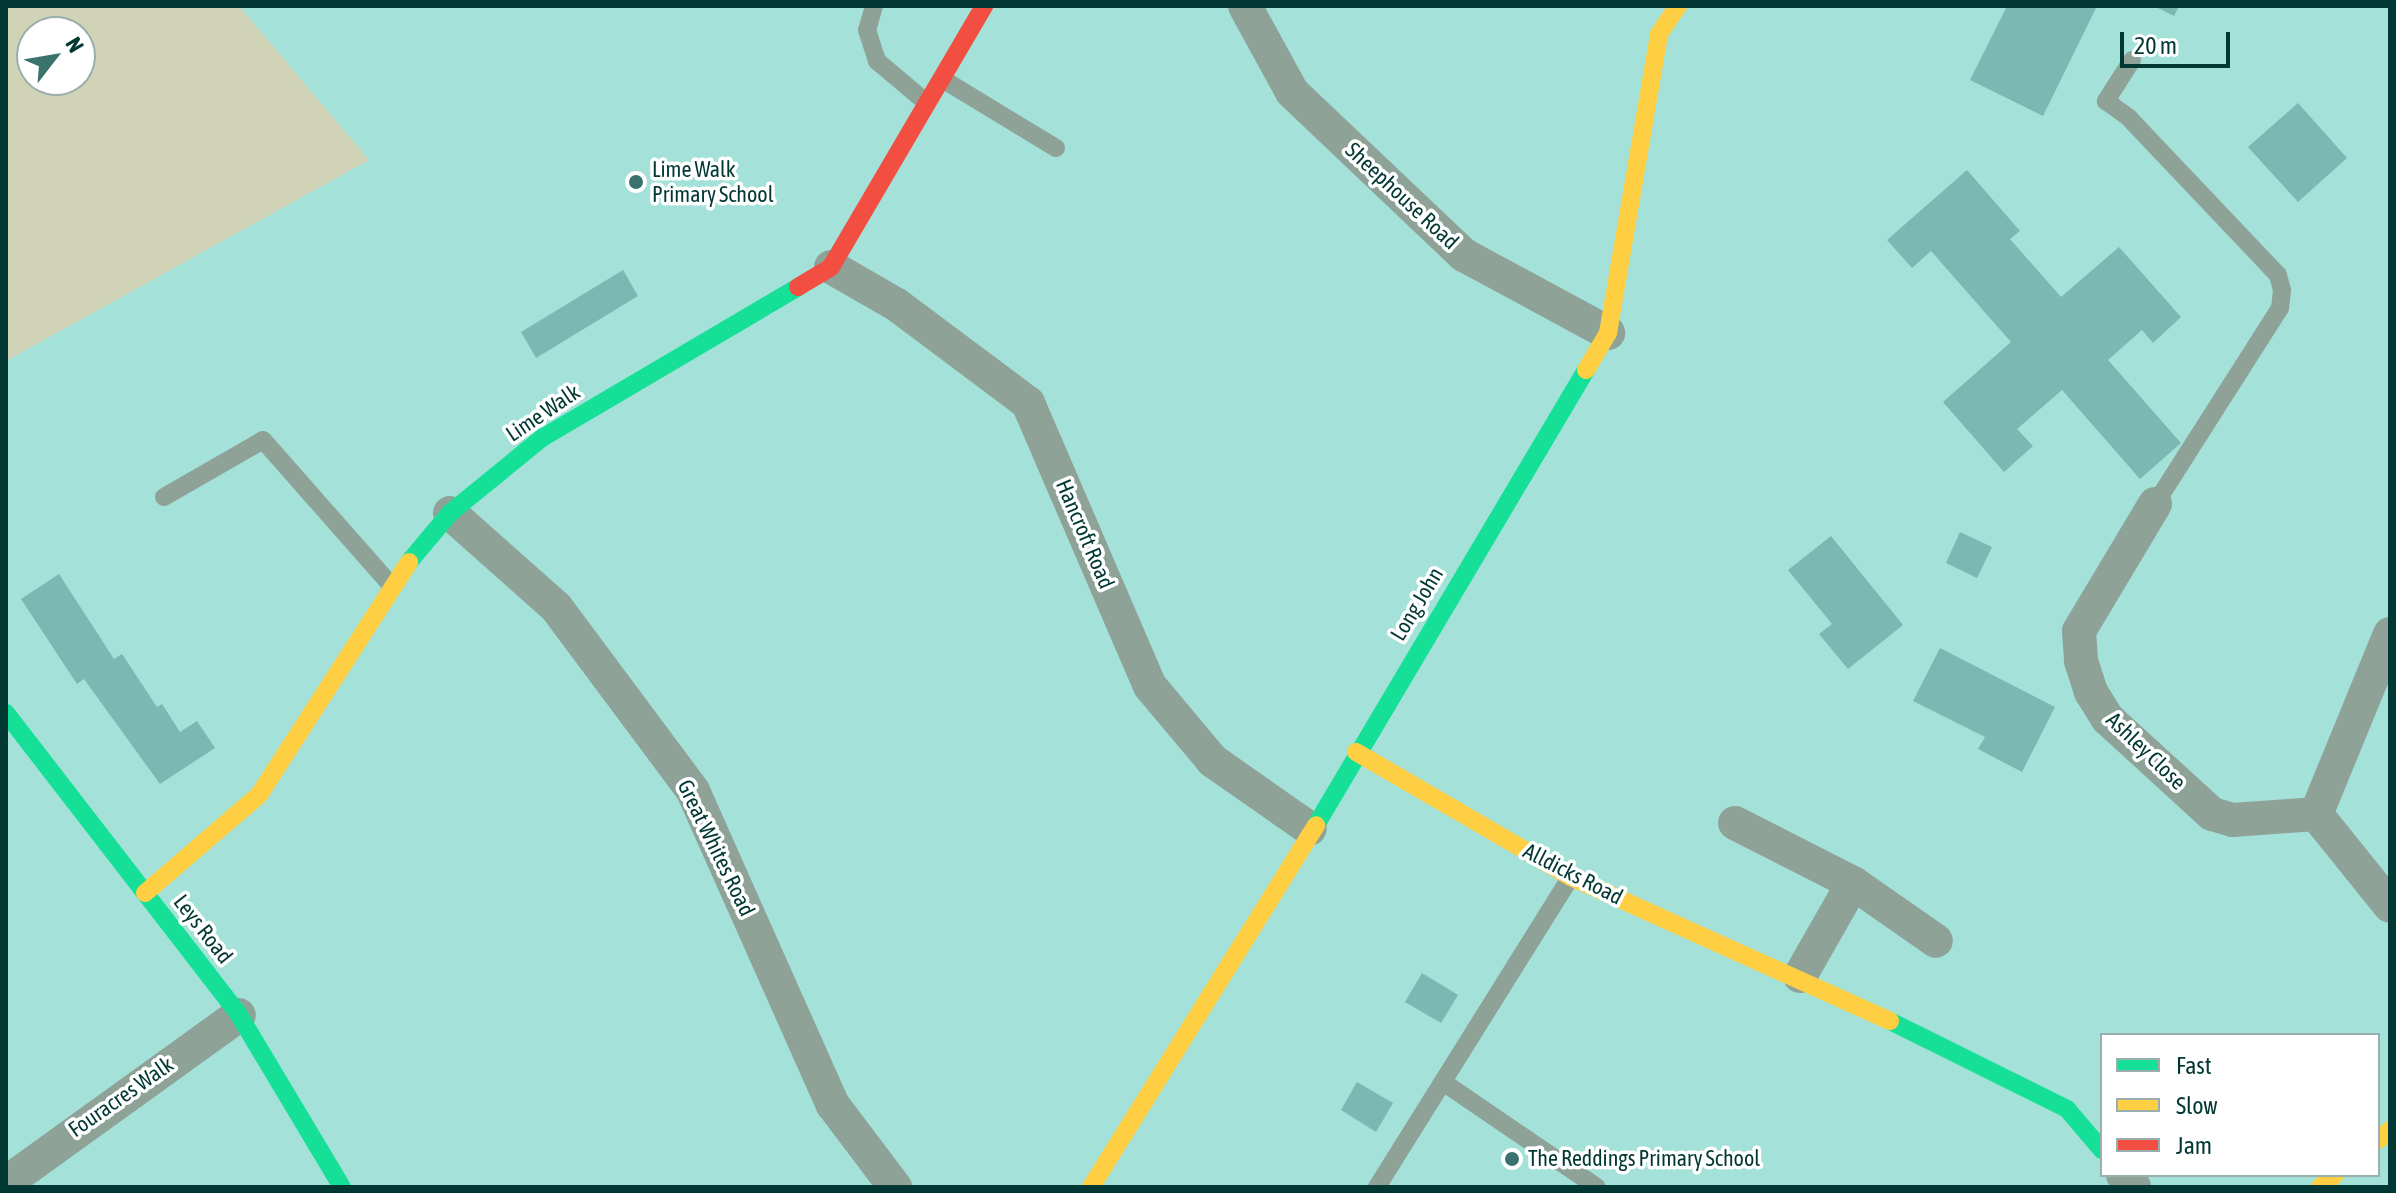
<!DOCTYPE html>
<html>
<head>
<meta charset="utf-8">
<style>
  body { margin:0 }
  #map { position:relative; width:2396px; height:1193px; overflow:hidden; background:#a3e1d9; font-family:"Asap Condensed",sans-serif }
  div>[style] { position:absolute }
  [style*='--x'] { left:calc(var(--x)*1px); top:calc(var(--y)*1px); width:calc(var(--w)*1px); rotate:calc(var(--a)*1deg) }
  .green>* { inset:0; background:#d1d3b6 }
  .building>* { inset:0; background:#7bb8b1 }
  .lane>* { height:18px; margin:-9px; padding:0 9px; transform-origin:9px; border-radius:9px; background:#8ea298 }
  .street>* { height:34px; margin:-17px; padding:0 17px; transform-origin:17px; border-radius:17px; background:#8ea298 }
  .fast>* { height:18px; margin:-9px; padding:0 9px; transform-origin:9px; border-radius:9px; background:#16e098 }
  .slow>* { height:18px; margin:-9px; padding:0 9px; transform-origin:9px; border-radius:9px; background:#ffcf43 }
  .jam>* { height:18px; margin:-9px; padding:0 9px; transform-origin:9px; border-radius:9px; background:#f24e42 }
  .dots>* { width:22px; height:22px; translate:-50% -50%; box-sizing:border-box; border:4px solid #fff; border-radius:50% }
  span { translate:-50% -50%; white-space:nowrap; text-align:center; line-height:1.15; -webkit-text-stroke:7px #fff; paint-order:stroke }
  .poi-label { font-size:22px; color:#023833 }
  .left { translate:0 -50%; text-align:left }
  .street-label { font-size:22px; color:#023833 }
  .frame { position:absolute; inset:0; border:8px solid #023833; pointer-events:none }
  .legend { position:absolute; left:2100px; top:1033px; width:280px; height:144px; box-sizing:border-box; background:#fff; border:2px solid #9aafad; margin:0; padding:10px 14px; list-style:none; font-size:24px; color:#023833 }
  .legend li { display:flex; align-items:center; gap:16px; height:40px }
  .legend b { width:40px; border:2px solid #9aafad }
  .north { position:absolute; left:16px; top:16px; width:80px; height:80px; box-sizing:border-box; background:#fff; border:2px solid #9aafad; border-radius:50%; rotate:59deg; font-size:22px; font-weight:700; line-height:32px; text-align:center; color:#023833 }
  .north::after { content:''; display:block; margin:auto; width:28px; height:36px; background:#3a736d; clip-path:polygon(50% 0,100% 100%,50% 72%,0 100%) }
  .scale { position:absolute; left:2120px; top:32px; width:110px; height:36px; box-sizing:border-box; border:4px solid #023833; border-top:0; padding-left:10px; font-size:24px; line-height:28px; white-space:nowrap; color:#023833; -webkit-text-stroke:6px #fff; paint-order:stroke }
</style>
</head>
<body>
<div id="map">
  <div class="green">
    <div style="clip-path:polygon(evenodd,6px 6px,239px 6px,369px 160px,6px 361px,6px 6px,32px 32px,80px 32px,80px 80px,32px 80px,32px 32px)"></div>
  </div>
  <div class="building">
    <div style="clip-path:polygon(2007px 6px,2097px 6px,2043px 116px,1970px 80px)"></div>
    <div style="clip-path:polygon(2154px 6px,2179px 6px,2174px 16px)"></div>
    <div style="clip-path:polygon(2298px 103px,2347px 158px,2298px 202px,2248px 147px)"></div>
    <div style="clip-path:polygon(1967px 170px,2020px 231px,2010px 239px,2061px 297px,2119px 247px,2181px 317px,2153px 343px,2142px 330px,2108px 360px,2181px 443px,2140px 479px,2062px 390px,2017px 429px,2033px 446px,2004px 472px,1943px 402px,2011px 342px,1931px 251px,1912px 268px,1887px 240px)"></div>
    <div style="clip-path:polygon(623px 270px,638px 296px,536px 358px,521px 332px)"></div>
    <div style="clip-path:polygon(1960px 532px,1992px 547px,1977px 578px,1946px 563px)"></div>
    <div style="clip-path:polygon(1831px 536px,1903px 625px,1848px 669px,1819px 634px,1832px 624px,1788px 570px)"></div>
    <div style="clip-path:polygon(59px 574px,114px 659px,122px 654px,157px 707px,162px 704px,180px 732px,197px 721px,215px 748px,160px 784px,84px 679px,77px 684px,21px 599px)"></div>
    <div style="clip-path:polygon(1940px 648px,2055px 707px,2022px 772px,1978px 749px,1985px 737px,1913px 701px)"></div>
    <div style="clip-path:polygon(1422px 973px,1458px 995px,1441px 1023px,1405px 1002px)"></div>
    <div style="clip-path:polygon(1357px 1082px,1393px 1103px,1376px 1132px,1341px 1110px)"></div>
  </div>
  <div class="lane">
    <div style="--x:874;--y:6;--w:25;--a:106"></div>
    <div style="--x:867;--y:30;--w:33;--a:72"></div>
    <div style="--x:877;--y:61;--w:65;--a:40"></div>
    <div style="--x:2132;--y:60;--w:49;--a:122.4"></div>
    <div style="--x:2106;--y:101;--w:29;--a:36"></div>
    <div style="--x:2129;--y:118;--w:216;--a:46.5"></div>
    <div style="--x:2278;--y:275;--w:16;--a:75"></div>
    <div style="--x:2282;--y:290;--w:18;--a:96"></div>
    <div style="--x:2280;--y:308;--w:232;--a:122.5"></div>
    <div style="--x:944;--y:80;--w:131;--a:31.3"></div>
    <div style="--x:164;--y:497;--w:114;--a:-29.9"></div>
    <div style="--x:263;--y:440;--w:192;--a:48.6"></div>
    <div style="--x:1443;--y:1082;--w:186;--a:34.3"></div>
    <div style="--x:1377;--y:1187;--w:366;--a:-58"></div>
  </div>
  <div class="street">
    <div style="--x:1245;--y:6;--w:98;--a:61.3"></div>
    <div style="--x:1292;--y:92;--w:237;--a:43.5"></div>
    <div style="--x:1464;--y:255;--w:164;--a:28.4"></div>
    <div style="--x:831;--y:267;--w:76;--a:29.9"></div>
    <div style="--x:897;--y:305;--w:164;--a:36.8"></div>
    <div style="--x:1028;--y:403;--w:308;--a:66.7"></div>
    <div style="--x:1150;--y:686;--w:98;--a:50"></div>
    <div style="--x:1213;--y:761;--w:118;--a:35"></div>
    <div style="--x:2155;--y:504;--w:148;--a:120.9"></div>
    <div style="--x:2079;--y:631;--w:30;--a:86"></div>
    <div style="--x:2081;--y:661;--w:33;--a:72"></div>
    <div style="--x:2091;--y:692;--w:32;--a:58"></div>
    <div style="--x:2108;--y:719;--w:141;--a:42.4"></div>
    <div style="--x:2212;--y:814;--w:22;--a:16"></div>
    <div style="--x:2233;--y:820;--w:83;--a:-4.1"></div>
    <div style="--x:450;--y:513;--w:142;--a:41.6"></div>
    <div style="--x:556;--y:607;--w:229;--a:53.3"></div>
    <div style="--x:693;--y:791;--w:344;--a:66"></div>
    <div style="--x:833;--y:1105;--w:103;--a:52.9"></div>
    <div style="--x:2390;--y:634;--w:195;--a:112.3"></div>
    <div style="--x:2316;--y:814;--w:118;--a:51.2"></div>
    <div style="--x:1735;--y:823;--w:132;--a:27"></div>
    <div style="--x:1853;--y:883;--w:101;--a:34.9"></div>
    <div style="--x:1800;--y:976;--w:107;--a:-60.3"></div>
    <div style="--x:2123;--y:1175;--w:16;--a:47"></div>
    <div style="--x:6;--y:1183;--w:287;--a:-35.8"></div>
  </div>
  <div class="fast">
    <div style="--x:409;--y:562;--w:64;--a:-50.1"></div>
    <div style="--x:450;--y:513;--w:119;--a:-39.2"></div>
    <div style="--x:542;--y:438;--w:297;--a:-30.5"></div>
    <div style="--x:6;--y:713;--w:381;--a:52.3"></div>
    <div style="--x:239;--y:1015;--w:200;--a:59.1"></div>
    <div style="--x:1316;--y:825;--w:529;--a:-59.31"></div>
    <div style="--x:1890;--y:1021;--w:198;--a:26.4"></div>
    <div style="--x:2067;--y:1109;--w:54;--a:49.5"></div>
  </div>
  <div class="slow">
    <div style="--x:1586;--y:370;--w:43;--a:-59.3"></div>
    <div style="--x:1608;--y:333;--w:303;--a:-80.3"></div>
    <div style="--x:1659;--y:34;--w:34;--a:-56"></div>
    <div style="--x:1356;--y:752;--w:249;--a:30.2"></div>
    <div style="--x:1571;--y:877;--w:350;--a:24.3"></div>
    <div style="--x:145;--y:893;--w:150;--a:-40.7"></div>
    <div style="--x:259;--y:795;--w:277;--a:-57.2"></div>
    <div style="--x:2378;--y:1140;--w:16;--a:-40"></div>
    <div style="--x:1091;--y:1187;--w:426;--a:-58.1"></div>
    <div style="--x:2320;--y:1187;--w:19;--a:-39"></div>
  </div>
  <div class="jam">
    <div style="--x:798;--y:287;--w:39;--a:-31"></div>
    <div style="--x:831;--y:267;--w:303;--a:-59.6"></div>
  </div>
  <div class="dots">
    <div style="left:636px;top:182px;background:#3a736d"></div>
    <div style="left:1512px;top:1159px;background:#3a736d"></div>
  </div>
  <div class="poi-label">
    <span class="left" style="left:652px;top:182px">Lime Walk<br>Primary School</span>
    <span class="left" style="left:1528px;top:1159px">The Reddings Primary School</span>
  </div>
  <div class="street-label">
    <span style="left:1402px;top:196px;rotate:43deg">Sheephouse Road</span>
    <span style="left:543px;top:413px;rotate:-34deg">Lime Walk</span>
    <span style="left:1085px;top:534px;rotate:67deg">Hancroft Road</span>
    <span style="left:1417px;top:604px;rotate:-59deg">Long John</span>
    <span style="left:2146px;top:751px;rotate:44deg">Ashley Close</span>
    <span style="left:716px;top:848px;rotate:64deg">Great Whites Road</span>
    <span style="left:1573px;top:874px;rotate:27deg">Alldicks Road</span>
    <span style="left:203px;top:929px;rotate:52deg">Leys Road</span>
    <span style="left:121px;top:1097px;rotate:-35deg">Fouracres Walk</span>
  </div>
  <div class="frame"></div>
  <ul class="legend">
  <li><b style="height:10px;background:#16e098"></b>Fast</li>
  <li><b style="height:10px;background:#ffcf43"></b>Slow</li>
  <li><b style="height:10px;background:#f24e42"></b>Jam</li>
  </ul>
  <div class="north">N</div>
  <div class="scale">20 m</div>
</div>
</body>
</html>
